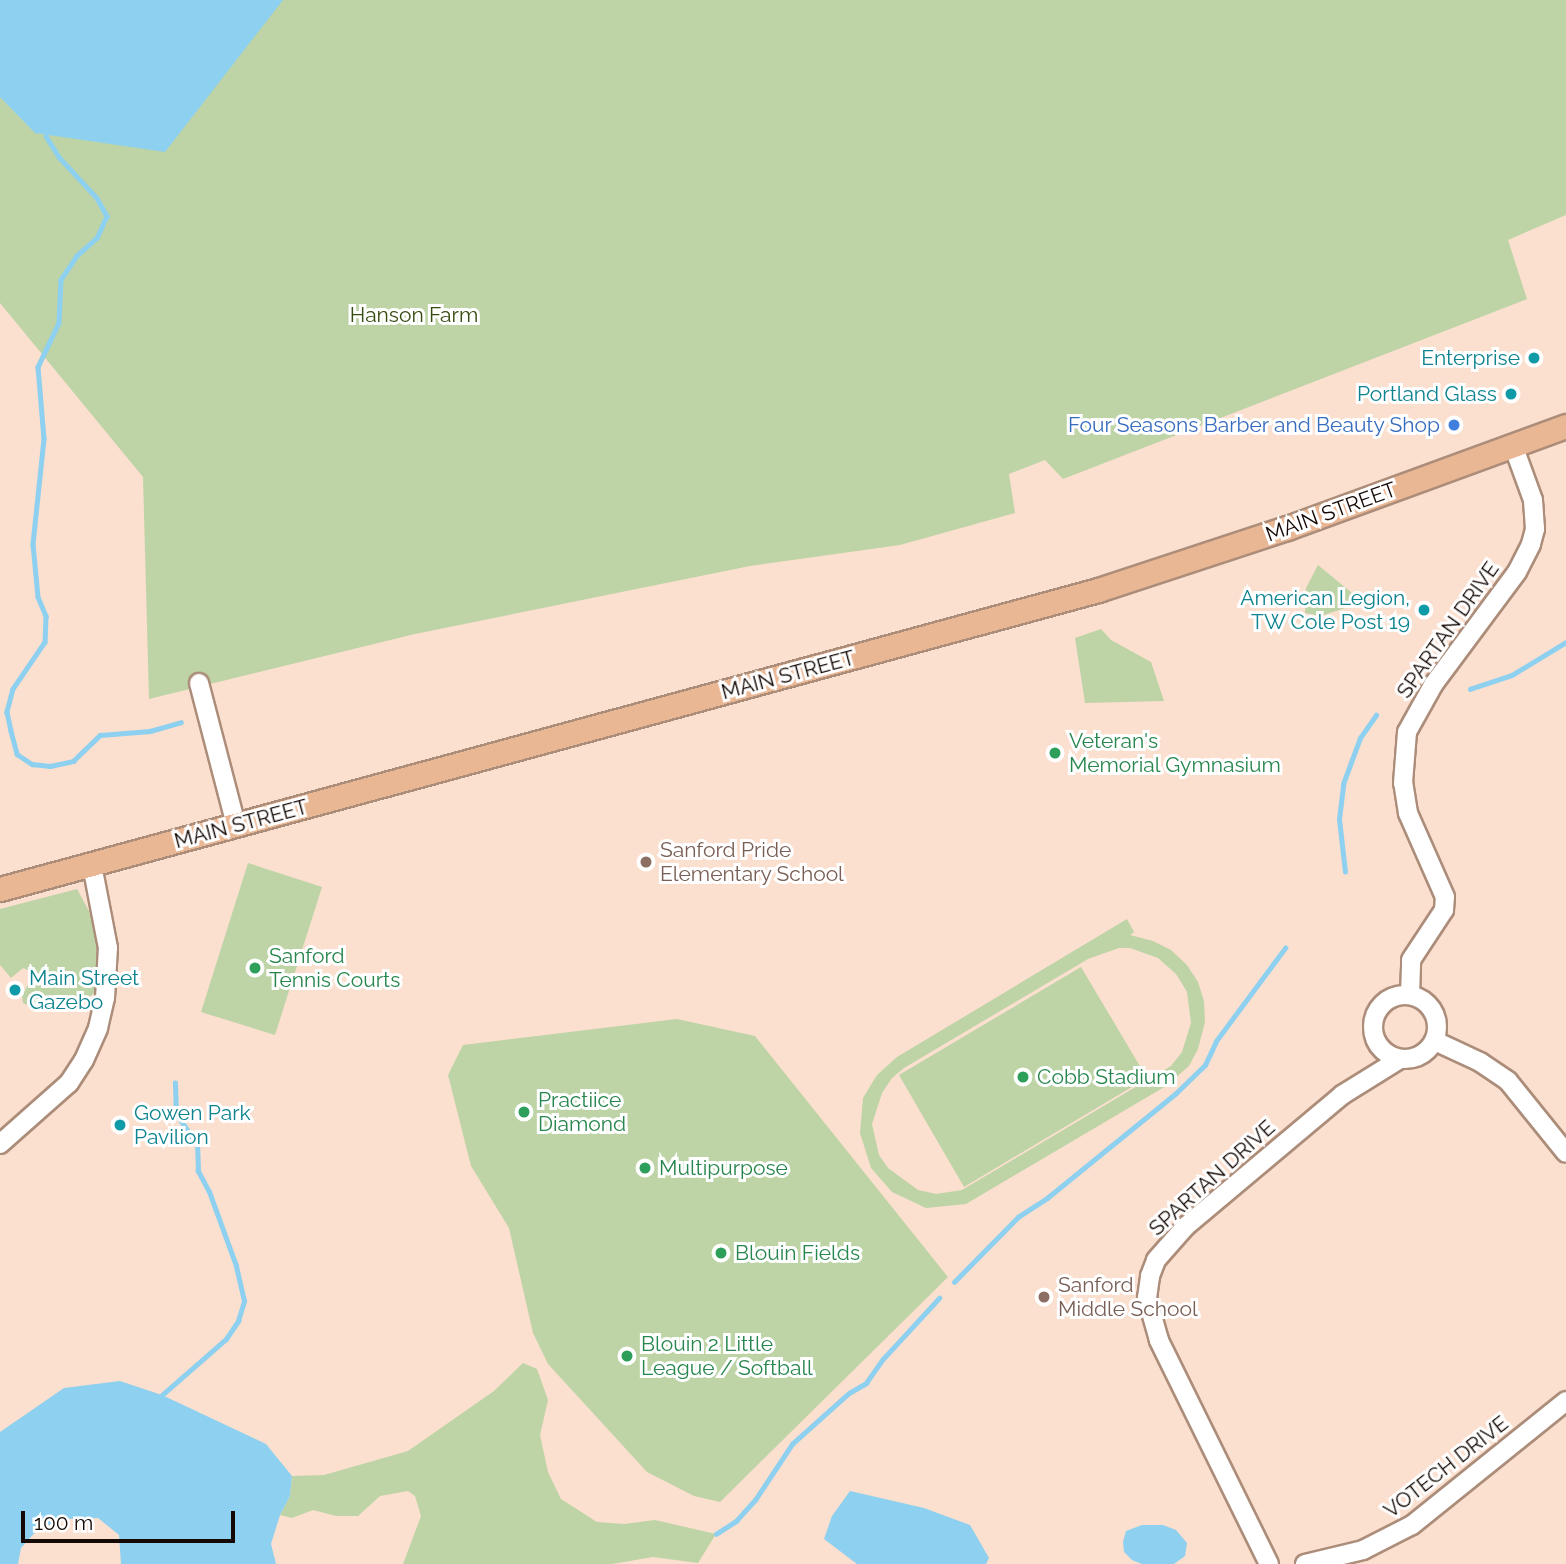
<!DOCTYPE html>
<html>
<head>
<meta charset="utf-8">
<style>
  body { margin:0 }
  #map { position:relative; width:1566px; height:1564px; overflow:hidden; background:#fbdfcf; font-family:Raleway,sans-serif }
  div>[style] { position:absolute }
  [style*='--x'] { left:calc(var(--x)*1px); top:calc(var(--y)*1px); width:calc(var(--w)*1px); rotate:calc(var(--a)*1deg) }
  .green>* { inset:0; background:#bed4a6 }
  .water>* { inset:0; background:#8dd0ef }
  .stream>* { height:4.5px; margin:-2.25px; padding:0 2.25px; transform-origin:2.25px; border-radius:2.25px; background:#8dd0ef }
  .roads { filter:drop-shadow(2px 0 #ac8d7a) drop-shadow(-2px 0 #ac8d7a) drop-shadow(0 2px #ac8d7a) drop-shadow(0 -2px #ac8d7a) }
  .minor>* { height:18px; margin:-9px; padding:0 9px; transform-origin:9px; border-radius:9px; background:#fff }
  .minor>.ring { margin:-9px; padding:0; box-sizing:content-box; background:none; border:18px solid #fff; border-radius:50% }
  .major>* { height:23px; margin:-11.5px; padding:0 11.5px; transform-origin:11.5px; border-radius:11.5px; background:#eab794 }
  .dots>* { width:19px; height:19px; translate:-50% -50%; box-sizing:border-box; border:4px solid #fff; border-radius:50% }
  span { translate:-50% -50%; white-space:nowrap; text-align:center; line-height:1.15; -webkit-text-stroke:6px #fff; paint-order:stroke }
  .park-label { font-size:21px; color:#354b0f }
  .culture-label { font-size:21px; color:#0d838f }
  .right { translate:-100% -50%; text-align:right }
  .left { translate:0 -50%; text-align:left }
  .shop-label { font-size:21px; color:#366cbe }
  .street-label { font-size:21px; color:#140904 }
  .leisure-label { font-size:21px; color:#27864d }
  .education-label { font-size:21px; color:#785e54 }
  .scale { position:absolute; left:21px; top:1511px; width:214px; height:32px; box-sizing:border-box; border:4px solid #140904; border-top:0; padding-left:9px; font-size:21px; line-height:24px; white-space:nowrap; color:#140904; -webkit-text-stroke:5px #fff; paint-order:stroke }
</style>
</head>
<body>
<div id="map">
  <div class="green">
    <div style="clip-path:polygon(0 0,1566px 0,1566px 215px,1508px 240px,1527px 299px,1063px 479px,1045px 460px,1009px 474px,1015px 513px,900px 545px,750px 566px,415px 634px,149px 699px,143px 477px,0 303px)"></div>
    <div style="clip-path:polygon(1318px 565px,1352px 593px,1354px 601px,1348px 607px,1321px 616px,1305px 613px,1306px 588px)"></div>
    <div style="clip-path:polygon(1101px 629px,1111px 640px,1151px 662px,1164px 701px,1085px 703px,1075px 638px)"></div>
    <div style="clip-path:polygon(248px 863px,322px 887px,275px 1035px,201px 1012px)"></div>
    <div style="clip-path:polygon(77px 889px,89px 911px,95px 934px,98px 960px,95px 993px,78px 1004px,47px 1009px,32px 1007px,23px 1003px,22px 996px,31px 978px,30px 971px,23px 968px,11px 978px,0 965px,0 909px)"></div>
    <div style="clip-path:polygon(evenodd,1127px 919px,1134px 932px,1130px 935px,1153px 941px,1171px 950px,1187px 965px,1198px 982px,1204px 1001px,1205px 1022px,1198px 1049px,1189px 1066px,1166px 1086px,966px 1204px,926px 1208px,892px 1192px,871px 1168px,860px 1133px,863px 1098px,877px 1075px,897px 1057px,1127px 919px,1119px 948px,1130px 948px,1158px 958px,1176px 974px,1187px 992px,1191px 1023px,1182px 1052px,1171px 1066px,962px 1190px,936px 1194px,918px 1190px,888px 1168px,879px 1155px,872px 1124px,882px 1093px,892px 1078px,904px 1068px,1088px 959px,1119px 948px)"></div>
    <div style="clip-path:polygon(1081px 967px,1147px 1078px,964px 1187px,899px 1075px)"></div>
    <div style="clip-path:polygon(677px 1019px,755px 1036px,948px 1277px,720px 1502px,694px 1496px,647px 1472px,548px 1364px,533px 1333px,509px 1228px,471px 1166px,448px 1075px,463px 1045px)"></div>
    <div style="clip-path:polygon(523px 1363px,537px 1369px,548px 1400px,540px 1435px,548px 1472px,561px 1499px,597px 1522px,624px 1524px,655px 1520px,716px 1534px,698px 1563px,653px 1557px,612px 1564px,403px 1564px,421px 1516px,415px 1496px,408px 1491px,380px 1496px,358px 1516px,336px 1516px,313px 1510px,292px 1518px,280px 1515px,290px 1496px,292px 1476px,324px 1475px,408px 1451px,494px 1391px)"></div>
  </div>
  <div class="water">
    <div style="clip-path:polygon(0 0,283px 0,165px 152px,35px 133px,0 97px)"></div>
    <div style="clip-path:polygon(120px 1381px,162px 1395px,266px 1444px,292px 1476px,290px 1496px,280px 1515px,271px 1544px,276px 1564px,121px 1564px,119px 1535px,98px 1518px,66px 1519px,38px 1529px,21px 1548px,18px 1564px,0 1564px,0 1432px,64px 1388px)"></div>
    <div style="clip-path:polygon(850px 1491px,924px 1508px,970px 1525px,989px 1558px,986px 1564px,857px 1564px,824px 1539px,832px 1516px)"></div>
    <div style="clip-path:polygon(1142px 1525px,1163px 1525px,1176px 1530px,1187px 1543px,1185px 1556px,1174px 1564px,1142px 1564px,1132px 1560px,1124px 1552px,1123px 1542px,1126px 1531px)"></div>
  </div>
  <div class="stream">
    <div style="--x:46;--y:136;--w:25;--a:58"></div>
    <div style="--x:59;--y:157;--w:56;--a:47.2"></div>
    <div style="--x:97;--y:198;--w:21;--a:61"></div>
    <div style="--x:107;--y:216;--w:24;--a:114"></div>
    <div style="--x:97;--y:238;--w:27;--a:138"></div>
    <div style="--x:77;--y:256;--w:29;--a:124"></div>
    <div style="--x:61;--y:280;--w:43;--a:92.7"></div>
    <div style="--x:59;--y:323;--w:49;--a:115.5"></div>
    <div style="--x:38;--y:367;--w:72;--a:85.2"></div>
    <div style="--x:44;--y:439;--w:106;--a:96"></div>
    <div style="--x:33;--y:544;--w:53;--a:84.6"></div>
    <div style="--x:38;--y:597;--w:21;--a:67"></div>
    <div style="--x:46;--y:616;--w:26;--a:92"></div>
    <div style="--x:45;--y:642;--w:57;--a:124.2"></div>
    <div style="--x:13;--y:689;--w:24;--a:105"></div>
    <div style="--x:7;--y:712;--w:19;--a:78"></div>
    <div style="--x:11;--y:731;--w:24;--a:75"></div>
    <div style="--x:17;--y:754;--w:18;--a:34"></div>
    <div style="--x:32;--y:764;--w:18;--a:6"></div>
    <div style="--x:50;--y:766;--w:24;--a:-12"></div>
    <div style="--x:73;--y:761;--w:37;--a:-44"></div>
    <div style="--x:100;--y:735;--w:50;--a:-4.6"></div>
    <div style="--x:150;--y:731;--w:32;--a:-16"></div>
    <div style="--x:1470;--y:689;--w:44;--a:-18.4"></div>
    <div style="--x:1512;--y:675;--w:63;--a:-31.4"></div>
    <div style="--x:1345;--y:872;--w:53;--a:-96.5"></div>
    <div style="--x:1339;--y:819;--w:35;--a:-83"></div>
    <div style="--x:1343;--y:784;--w:49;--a:-69.7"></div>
    <div style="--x:1360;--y:738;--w:28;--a:-55"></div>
    <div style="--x:954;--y:1282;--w:91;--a:-45.4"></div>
    <div style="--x:1018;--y:1217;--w:35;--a:-33"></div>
    <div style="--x:1047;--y:1198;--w:166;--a:-39.1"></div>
    <div style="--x:1176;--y:1093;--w:40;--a:-44"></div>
    <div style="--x:1205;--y:1065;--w:26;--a:-65"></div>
    <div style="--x:1216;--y:1041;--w:116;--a:-53.4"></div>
    <div style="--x:162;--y:1395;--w:85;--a:-41.2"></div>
    <div style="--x:226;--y:1339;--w:22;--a:-56"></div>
    <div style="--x:238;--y:1321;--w:21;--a:-73"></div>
    <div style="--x:244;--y:1301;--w:36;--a:-103"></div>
    <div style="--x:236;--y:1266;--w:79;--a:-110"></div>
    <div style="--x:209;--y:1192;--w:24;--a:-118"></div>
    <div style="--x:198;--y:1171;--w:26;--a:-92"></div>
    <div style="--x:197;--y:1145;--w:37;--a:-124"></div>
    <div style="--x:176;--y:1114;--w:31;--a:-92"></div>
    <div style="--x:716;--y:1534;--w:24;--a:-33"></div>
    <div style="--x:736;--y:1521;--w:28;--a:-48"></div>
    <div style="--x:755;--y:1500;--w:67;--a:-56.5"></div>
    <div style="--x:792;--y:1444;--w:76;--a:-41.8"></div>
    <div style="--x:849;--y:1393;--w:20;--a:-30"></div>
    <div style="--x:866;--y:1383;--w:29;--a:-55"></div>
    <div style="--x:883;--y:1359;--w:83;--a:-47.4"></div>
  </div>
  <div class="roads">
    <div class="minor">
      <div style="--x:199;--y:683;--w:147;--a:75.4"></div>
      <div class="ring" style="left:1373px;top:995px;width:46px;height:46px"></div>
      <div style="--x:1410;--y:995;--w:35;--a:-88"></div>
      <div style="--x:1411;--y:960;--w:60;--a:-56.6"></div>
      <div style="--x:1444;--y:910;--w:13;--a:-86"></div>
      <div style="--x:1445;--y:897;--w:92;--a:-113.8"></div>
      <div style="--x:1408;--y:813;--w:30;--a:-99"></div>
      <div style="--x:1403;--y:783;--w:51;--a:-85.5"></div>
      <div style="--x:1407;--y:732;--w:54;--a:-61"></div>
      <div style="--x:1433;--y:685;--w:141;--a:-53.4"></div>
      <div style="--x:1517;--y:572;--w:31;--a:-63"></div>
      <div style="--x:1531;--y:544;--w:16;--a:-75"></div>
      <div style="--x:1535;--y:529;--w:29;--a:-94"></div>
      <div style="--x:1533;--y:500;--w:59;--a:-110"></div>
      <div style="--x:1435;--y:1041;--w:50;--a:25"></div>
      <div style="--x:1480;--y:1062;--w:34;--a:34"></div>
      <div style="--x:1508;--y:1081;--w:92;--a:51.1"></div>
      <div style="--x:0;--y:1144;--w:92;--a:-41.5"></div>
      <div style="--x:69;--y:1083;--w:27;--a:-57"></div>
      <div style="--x:84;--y:1060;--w:35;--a:-66"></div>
      <div style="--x:98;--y:1028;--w:31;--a:-77"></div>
      <div style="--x:105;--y:998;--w:50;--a:-86.6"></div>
      <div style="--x:108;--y:948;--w:85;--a:-100.9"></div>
      <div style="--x:1269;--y:1564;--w:250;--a:-116.2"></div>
      <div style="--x:1159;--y:1340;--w:44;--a:-105.9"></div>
      <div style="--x:1147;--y:1298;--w:22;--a:-82"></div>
      <div style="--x:1150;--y:1276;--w:17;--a:-69"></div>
      <div style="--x:1156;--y:1260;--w:45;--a:-48.6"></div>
      <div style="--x:1186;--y:1226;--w:204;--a:-40"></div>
      <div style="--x:1342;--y:1095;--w:68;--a:-31.8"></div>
      <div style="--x:1305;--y:1564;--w:60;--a:-13.6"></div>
      <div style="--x:1363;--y:1550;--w:55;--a:-27"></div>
      <div style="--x:1412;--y:1525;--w:198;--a:-38.8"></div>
    </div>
    <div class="major">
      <div style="--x:0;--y:889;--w:1138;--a:-15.23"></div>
      <div style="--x:1098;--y:590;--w:199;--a:-18.2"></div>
      <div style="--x:1287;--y:528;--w:297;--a:-20.1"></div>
    </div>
  </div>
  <div class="dots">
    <div style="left:1534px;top:358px;background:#0f9aa8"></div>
    <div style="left:1511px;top:394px;background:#0f9aa8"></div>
    <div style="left:1454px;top:425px;background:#3f7fe0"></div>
    <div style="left:1424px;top:610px;background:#0f9aa8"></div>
    <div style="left:1055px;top:753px;background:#2e9e5b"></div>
    <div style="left:646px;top:862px;background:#8d6e63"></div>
    <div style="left:255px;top:968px;background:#2e9e5b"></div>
    <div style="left:15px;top:990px;background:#0f9aa8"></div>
    <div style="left:1023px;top:1077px;background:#2e9e5b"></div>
    <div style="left:524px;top:1112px;background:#2e9e5b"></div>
    <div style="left:120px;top:1125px;background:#0f9aa8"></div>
    <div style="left:645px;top:1168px;background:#2e9e5b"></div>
    <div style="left:721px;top:1253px;background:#2e9e5b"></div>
    <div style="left:1044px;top:1297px;background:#8d6e63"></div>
    <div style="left:627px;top:1356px;background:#2e9e5b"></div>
  </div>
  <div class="park-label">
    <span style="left:414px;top:315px">Hanson Farm</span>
  </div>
  <div class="culture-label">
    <span class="right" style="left:1520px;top:358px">Enterprise</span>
    <span class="right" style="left:1497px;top:394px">Portland Glass</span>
    <span class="right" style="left:1410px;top:610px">American Legion,<br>TW Cole Post 19</span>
    <span class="left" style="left:29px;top:990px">Main Street<br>Gazebo</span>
    <span class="left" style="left:134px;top:1125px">Gowen Park<br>Pavilion</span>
  </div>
  <div class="shop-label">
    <span class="right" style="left:1440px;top:425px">Four Seasons Barber and Beauty Shop</span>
  </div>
  <div class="street-label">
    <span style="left:1331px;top:512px;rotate:-20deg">MAIN STREET</span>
    <span style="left:1448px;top:630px;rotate:-55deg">SPARTAN DRIVE</span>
    <span style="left:788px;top:675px;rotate:-15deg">MAIN STREET</span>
    <span style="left:241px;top:824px;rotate:-15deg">MAIN STREET</span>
    <span style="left:1212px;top:1178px;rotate:-42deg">SPARTAN DRIVE</span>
    <span style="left:1446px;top:1467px;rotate:-38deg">VOTECH DRIVE</span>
  </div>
  <div class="leisure-label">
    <span class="left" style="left:1069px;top:753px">Veteran's<br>Memorial Gymnasium</span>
    <span class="left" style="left:269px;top:968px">Sanford<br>Tennis Courts</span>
    <span class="left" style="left:1037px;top:1077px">Cobb Stadium</span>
    <span class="left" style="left:538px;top:1112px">Practiice<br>Diamond</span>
    <span class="left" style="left:659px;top:1168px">Multipurpose</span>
    <span class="left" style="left:735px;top:1253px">Blouin Fields</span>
    <span class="left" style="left:641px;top:1356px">Blouin 2 Little<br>League / Softball</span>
  </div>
  <div class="education-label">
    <span class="left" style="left:660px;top:862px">Sanford Pride<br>Elementary School</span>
    <span class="left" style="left:1058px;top:1297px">Sanford<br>Middle School</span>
  </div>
  <div class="scale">100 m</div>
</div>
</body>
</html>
